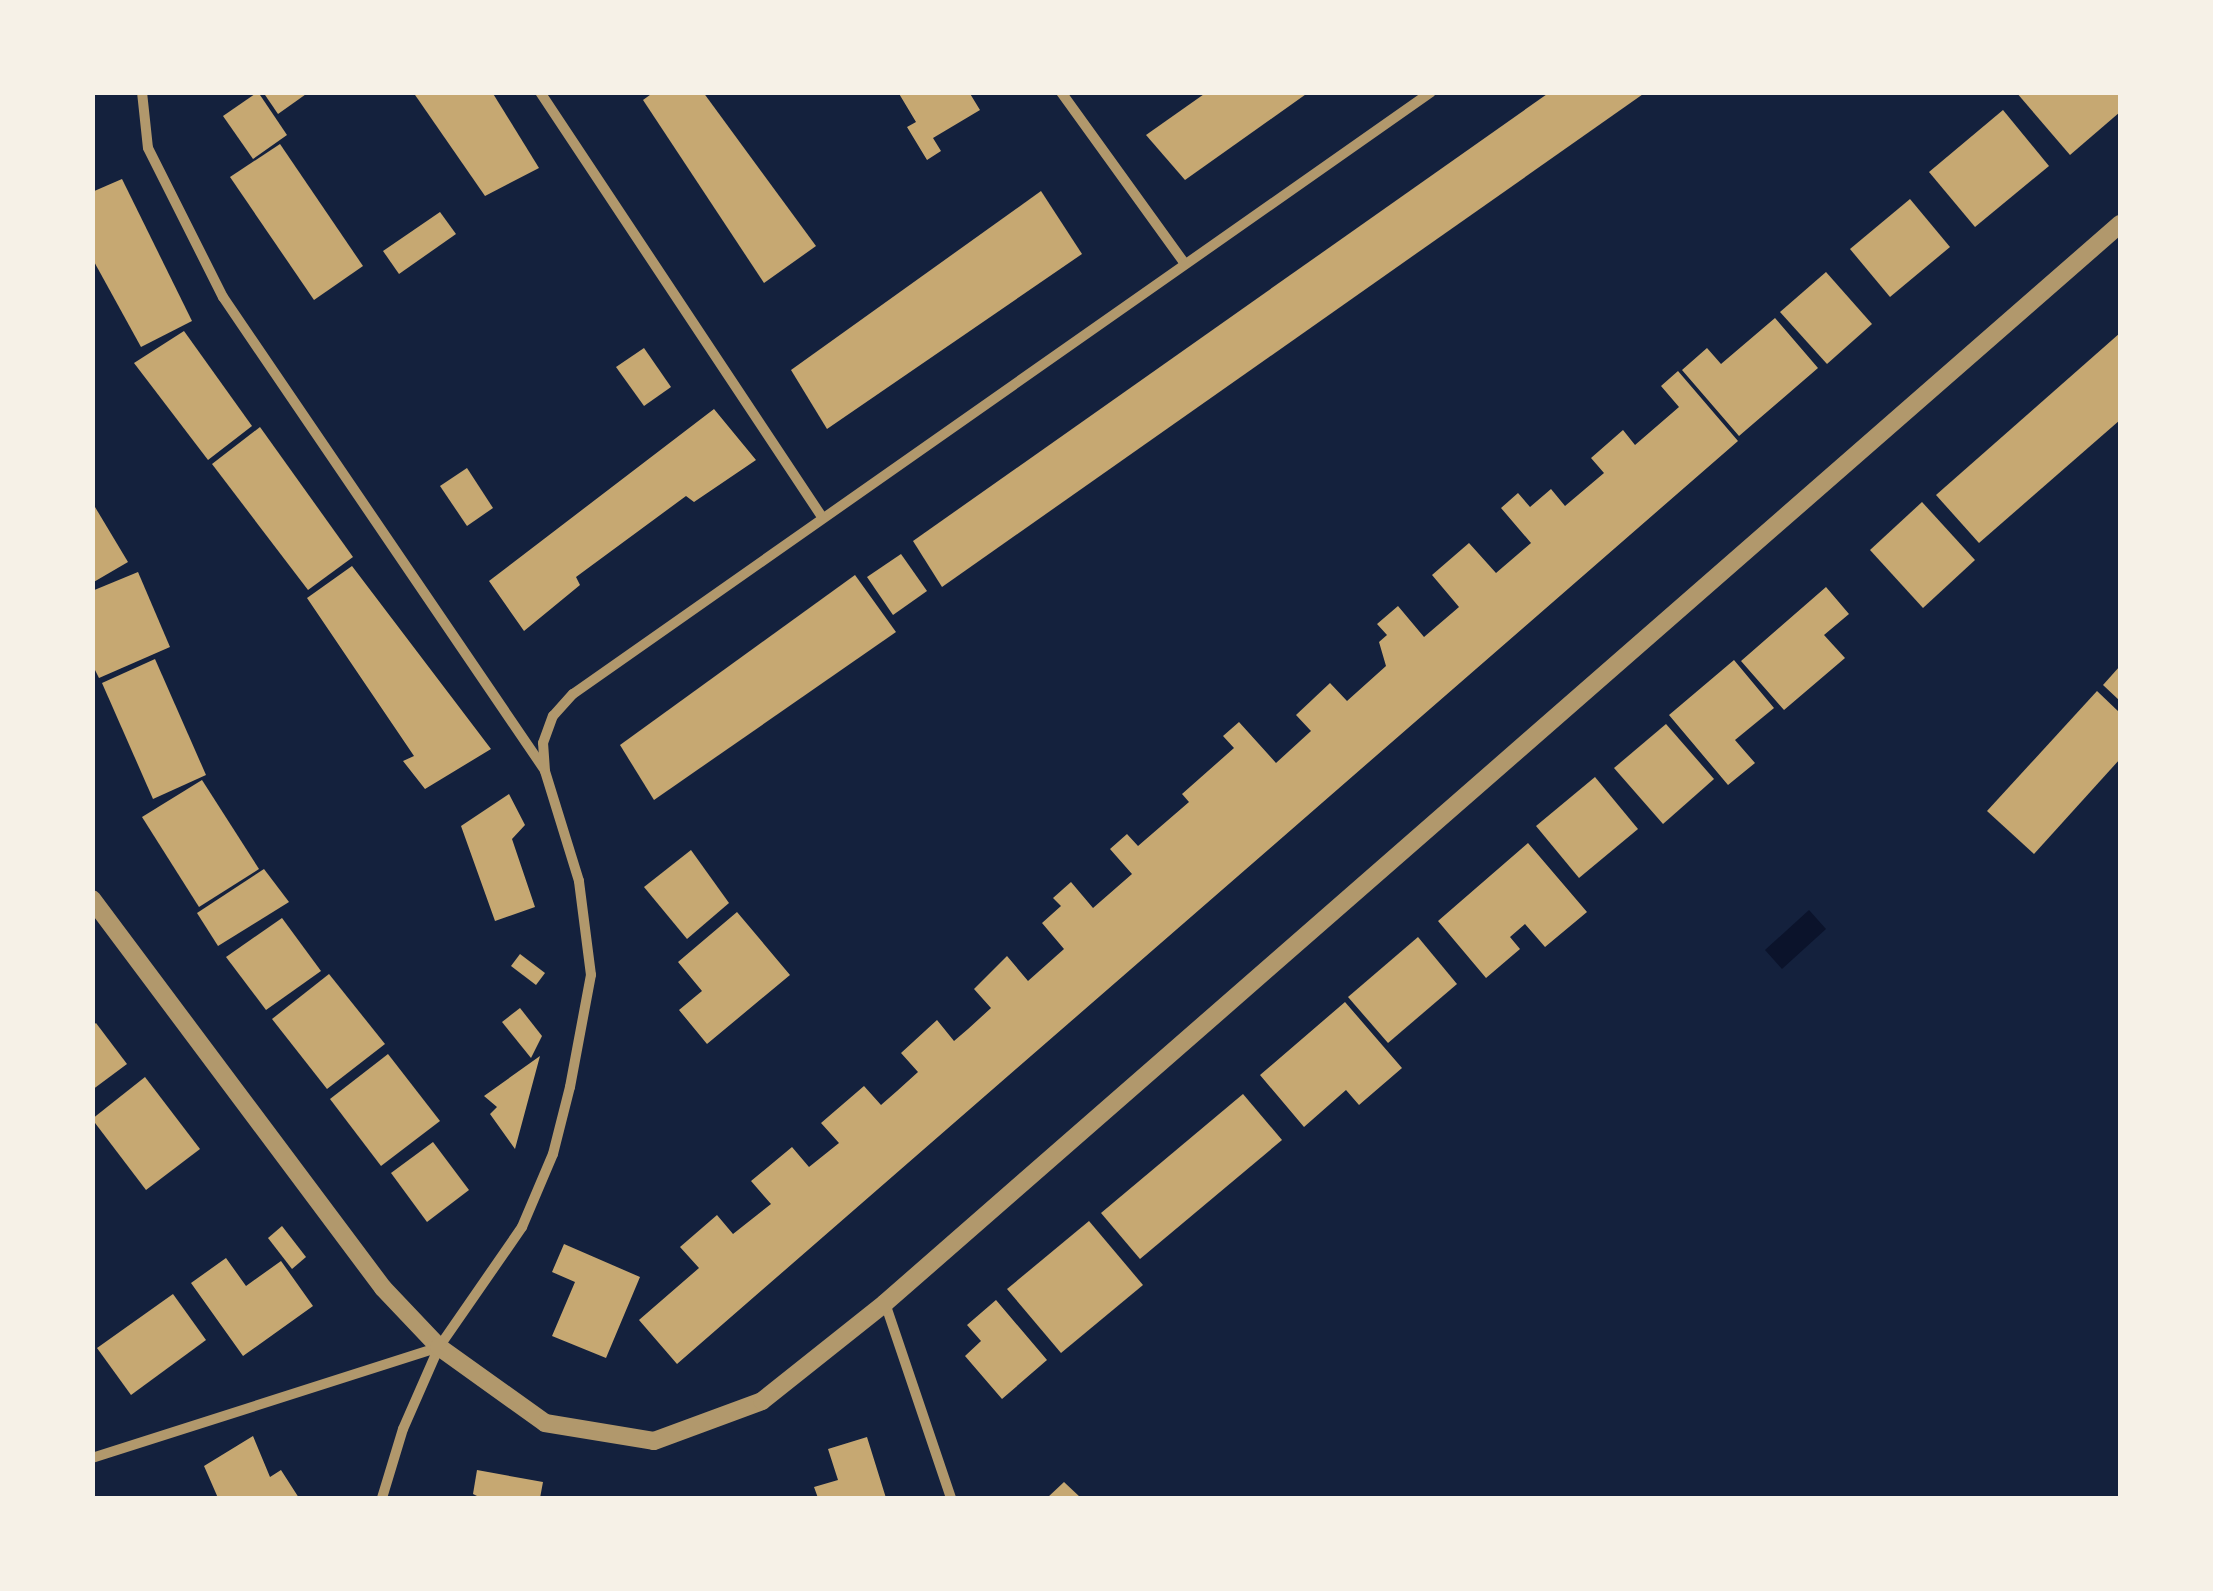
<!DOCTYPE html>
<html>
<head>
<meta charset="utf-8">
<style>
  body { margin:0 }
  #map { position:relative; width:2213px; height:1591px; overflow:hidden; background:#14213d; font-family:Roboto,sans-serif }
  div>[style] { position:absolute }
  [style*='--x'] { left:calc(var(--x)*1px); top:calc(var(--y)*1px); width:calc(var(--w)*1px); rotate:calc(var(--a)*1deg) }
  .water>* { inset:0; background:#0b132b }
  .building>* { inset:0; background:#c6a872 }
  .minor>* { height:10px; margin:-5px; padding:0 5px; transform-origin:5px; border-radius:5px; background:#b1986c }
  .tertiary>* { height:18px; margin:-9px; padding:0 9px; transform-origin:9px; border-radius:9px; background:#b1986c }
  span { translate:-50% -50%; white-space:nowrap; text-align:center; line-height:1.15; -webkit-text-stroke:8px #f6f1e7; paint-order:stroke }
  .frame { position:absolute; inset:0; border:95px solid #f6f1e7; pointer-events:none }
</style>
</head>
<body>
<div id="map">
  <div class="water">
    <div style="clip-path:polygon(1809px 910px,1826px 929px,1782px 969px,1765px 950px)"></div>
  </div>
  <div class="building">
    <div style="clip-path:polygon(258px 92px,287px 135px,253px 159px,223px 116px)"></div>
    <div style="clip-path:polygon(263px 92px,309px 92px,278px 114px)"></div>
    <div style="clip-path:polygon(413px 92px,492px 92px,539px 168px,485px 196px)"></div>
    <div style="clip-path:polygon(654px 92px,703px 92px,816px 246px,764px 283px,643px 100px)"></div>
    <div style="clip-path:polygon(898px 92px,969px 92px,980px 110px,933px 138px,941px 151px,927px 160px,907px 127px,916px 122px)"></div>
    <div style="clip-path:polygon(1207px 92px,1309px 92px,1185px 180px,1146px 135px)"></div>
    <div style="clip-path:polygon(1550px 92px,1646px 92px,942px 587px,913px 541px)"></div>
    <div style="clip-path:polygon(2016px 92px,2120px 92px,2120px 112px,2070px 155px)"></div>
    <div style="clip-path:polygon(2003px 110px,2049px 166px,1975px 227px,1929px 172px)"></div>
    <div style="clip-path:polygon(280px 144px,363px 266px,314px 300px,230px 177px)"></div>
    <div style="clip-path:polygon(122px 179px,192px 321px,141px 347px,92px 258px,92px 192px)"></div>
    <div style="clip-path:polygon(1041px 191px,1082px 254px,827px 429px,791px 370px)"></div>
    <div style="clip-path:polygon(1910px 199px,1950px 247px,1890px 297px,1850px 249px)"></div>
    <div style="clip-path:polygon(440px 212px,456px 234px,399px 274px,383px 251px)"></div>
    <div style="clip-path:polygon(1826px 272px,1872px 324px,1827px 364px,1780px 312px)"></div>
    <div style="clip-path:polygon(1775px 318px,1818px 368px,1739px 436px,1682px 370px,1707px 348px,1721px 364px)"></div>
    <div style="clip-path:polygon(184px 331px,252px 426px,208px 460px,134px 363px)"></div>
    <div style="clip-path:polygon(2120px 333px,2120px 420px,1979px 543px,1936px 495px)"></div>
    <div style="clip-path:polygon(644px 348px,671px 387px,644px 406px,616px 367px)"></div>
    <div style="clip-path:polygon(1678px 371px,1738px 441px,677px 1364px,639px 1320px,699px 1268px,680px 1247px,717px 1215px,733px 1234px,771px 1204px,751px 1181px,792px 1147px,809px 1167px,839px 1143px,821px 1123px,864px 1086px,881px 1105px,897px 1091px,918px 1072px,901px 1053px,937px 1020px,954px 1041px,968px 1029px,991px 1008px,974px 989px,1007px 956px,1028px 981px,1064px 949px,1042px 923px,1061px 906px,1053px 898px,1071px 882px,1093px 908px,1132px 874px,1110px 849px,1127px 834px,1138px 846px,1189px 802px,1182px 794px,1234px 748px,1223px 736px,1239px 722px,1276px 763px,1311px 731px,1296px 715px,1330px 683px,1347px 701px,1386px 666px,1379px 642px,1387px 635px,1377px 624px,1398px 606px,1424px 637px,1459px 607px,1432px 575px,1469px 543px,1496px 573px,1531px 543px,1501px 508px,1518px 493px,1530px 507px,1551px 489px,1565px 506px,1604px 473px,1591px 458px,1623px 430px,1635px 445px,1679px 407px,1661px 386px)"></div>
    <div style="clip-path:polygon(714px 409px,756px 460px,694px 502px,686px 496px,576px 577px,580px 585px,524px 631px,489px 581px)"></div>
    <div style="clip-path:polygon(260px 427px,353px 557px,308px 590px,212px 464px)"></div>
    <div style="clip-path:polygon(467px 468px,493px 508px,467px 526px,440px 486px)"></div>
    <div style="clip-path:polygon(92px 502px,128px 562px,92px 583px)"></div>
    <div style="clip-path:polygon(1922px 502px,1975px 560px,1923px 608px,1870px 550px)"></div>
    <div style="clip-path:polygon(901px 554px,927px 591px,893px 615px,867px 577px)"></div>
    <div style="clip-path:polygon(352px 566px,491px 749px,425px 789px,403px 761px,414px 756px,307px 598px)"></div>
    <div style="clip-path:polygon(138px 572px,170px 647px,99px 678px,92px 664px,92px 591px)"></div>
    <div style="clip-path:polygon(855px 575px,896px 632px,654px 800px,620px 745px)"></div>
    <div style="clip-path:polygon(1826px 587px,1849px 614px,1824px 635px,1845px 658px,1784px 710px,1741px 661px)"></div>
    <div style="clip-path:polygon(155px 659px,206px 775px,153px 799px,102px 683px)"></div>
    <div style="clip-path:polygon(1734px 660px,1774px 708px,1735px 740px,1755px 763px,1728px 785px,1669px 715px)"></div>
    <div style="clip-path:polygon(2120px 666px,2120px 701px,2103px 685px)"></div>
    <div style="clip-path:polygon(2097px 691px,2120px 713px,2120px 759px,2034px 854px,1987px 811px)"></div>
    <div style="clip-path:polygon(1666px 724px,1714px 779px,1663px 824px,1614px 768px)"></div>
    <div style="clip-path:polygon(1595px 777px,1638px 829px,1579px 878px,1536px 826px)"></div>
    <div style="clip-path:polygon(202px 780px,259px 869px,199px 907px,142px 817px)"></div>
    <div style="clip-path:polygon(509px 794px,525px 825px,512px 839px,535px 907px,495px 921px,461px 826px)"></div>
    <div style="clip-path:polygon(1528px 843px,1587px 912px,1545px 947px,1525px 924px,1510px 937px,1520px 949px,1486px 978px,1438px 921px)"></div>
    <div style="clip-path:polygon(691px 850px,729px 903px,687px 939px,644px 887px)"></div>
    <div style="clip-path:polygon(264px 869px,289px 902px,218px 946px,197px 913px)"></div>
    <div style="clip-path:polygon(737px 912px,790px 975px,707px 1044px,679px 1010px,702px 991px,678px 962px)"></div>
    <div style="clip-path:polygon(282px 918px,321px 971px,266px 1010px,226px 957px)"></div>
    <div style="clip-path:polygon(1418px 937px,1457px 984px,1388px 1043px,1348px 997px)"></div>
    <div style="clip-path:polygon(520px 954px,545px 973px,536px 985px,511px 966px)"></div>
    <div style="clip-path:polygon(329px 974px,385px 1044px,327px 1089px,272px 1019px)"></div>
    <div style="clip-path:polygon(1345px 1002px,1402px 1068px,1359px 1105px,1346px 1090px,1304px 1127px,1260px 1075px)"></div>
    <div style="clip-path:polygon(520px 1008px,542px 1036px,531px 1058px,502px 1022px)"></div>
    <div style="clip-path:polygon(96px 1023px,127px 1064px,92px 1090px,92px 1026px)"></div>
    <div style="clip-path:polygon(388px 1054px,440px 1121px,381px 1166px,330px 1099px)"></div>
    <div style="clip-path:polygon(540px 1056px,515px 1149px,490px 1114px,497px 1107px,484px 1096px)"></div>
    <div style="clip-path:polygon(145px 1077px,200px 1149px,146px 1190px,92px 1119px)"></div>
    <div style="clip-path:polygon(1243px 1094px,1282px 1140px,1140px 1259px,1101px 1213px)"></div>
    <div style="clip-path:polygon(433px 1142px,469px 1190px,427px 1222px,391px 1173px)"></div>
    <div style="clip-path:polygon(1089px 1221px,1143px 1285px,1061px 1353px,1007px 1289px)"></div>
    <div style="clip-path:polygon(282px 1226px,306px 1257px,292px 1269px,268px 1238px)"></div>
    <div style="clip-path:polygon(564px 1244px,640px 1277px,606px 1358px,552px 1336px,575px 1282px,552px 1272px)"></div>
    <div style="clip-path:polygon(226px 1258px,246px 1286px,281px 1261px,313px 1306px,243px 1356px,191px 1283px)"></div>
    <div style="clip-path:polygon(173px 1294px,206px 1340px,131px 1395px,97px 1348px)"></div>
    <div style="clip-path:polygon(996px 1300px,1047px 1360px,1002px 1399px,965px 1356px,981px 1341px,967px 1325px)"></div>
    <div style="clip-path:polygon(253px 1436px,270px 1477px,281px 1470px,299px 1498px,218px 1498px,204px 1466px)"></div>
    <div style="clip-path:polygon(867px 1437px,886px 1498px,818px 1498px,814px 1487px,838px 1480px,828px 1449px)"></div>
    <div style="clip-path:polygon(477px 1470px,543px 1482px,540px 1498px,481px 1498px,473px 1494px)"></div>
    <div style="clip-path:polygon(1064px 1482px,1081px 1498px,1047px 1498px)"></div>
  </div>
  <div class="minor">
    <div style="--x:142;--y:92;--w:56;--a:83.9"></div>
    <div style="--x:148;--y:148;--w:167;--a:63.3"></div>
    <div style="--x:223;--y:297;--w:571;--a:55.78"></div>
    <div style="--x:540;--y:92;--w:510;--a:56.43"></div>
    <div style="--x:1061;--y:92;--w:212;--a:54.2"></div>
    <div style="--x:885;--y:1303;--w:206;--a:71.3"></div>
    <div style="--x:92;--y:1458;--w:364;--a:-17.7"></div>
    <div style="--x:382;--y:1498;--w:72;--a:-73.1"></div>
    <div style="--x:403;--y:1429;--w:90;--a:-66.3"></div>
    <div style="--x:439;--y:1347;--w:146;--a:-55.3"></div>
    <div style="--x:522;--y:1227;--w:79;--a:-67"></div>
    <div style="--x:553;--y:1154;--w:69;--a:-75.8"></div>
    <div style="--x:570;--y:1087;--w:114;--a:-79.4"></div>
    <div style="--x:591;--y:975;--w:95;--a:-97.3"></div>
    <div style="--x:579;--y:881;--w:115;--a:-107.2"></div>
    <div style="--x:545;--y:771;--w:28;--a:-94"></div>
    <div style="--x:543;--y:743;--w:29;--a:-70"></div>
    <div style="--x:553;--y:716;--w:30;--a:-48"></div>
    <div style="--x:573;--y:694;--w:1048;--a:-35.05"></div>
  </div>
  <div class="tertiary">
    <div style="--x:92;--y:899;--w:486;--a:53.2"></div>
    <div style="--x:383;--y:1288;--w:81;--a:46.5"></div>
    <div style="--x:439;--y:1347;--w:130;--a:35.6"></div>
    <div style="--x:545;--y:1423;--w:110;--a:9.4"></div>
    <div style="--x:654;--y:1441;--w:115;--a:-20.3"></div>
    <div style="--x:762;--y:1401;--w:157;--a:-38.5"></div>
    <div style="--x:885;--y:1303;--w:1640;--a:-41.14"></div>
  </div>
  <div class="frame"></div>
</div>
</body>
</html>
